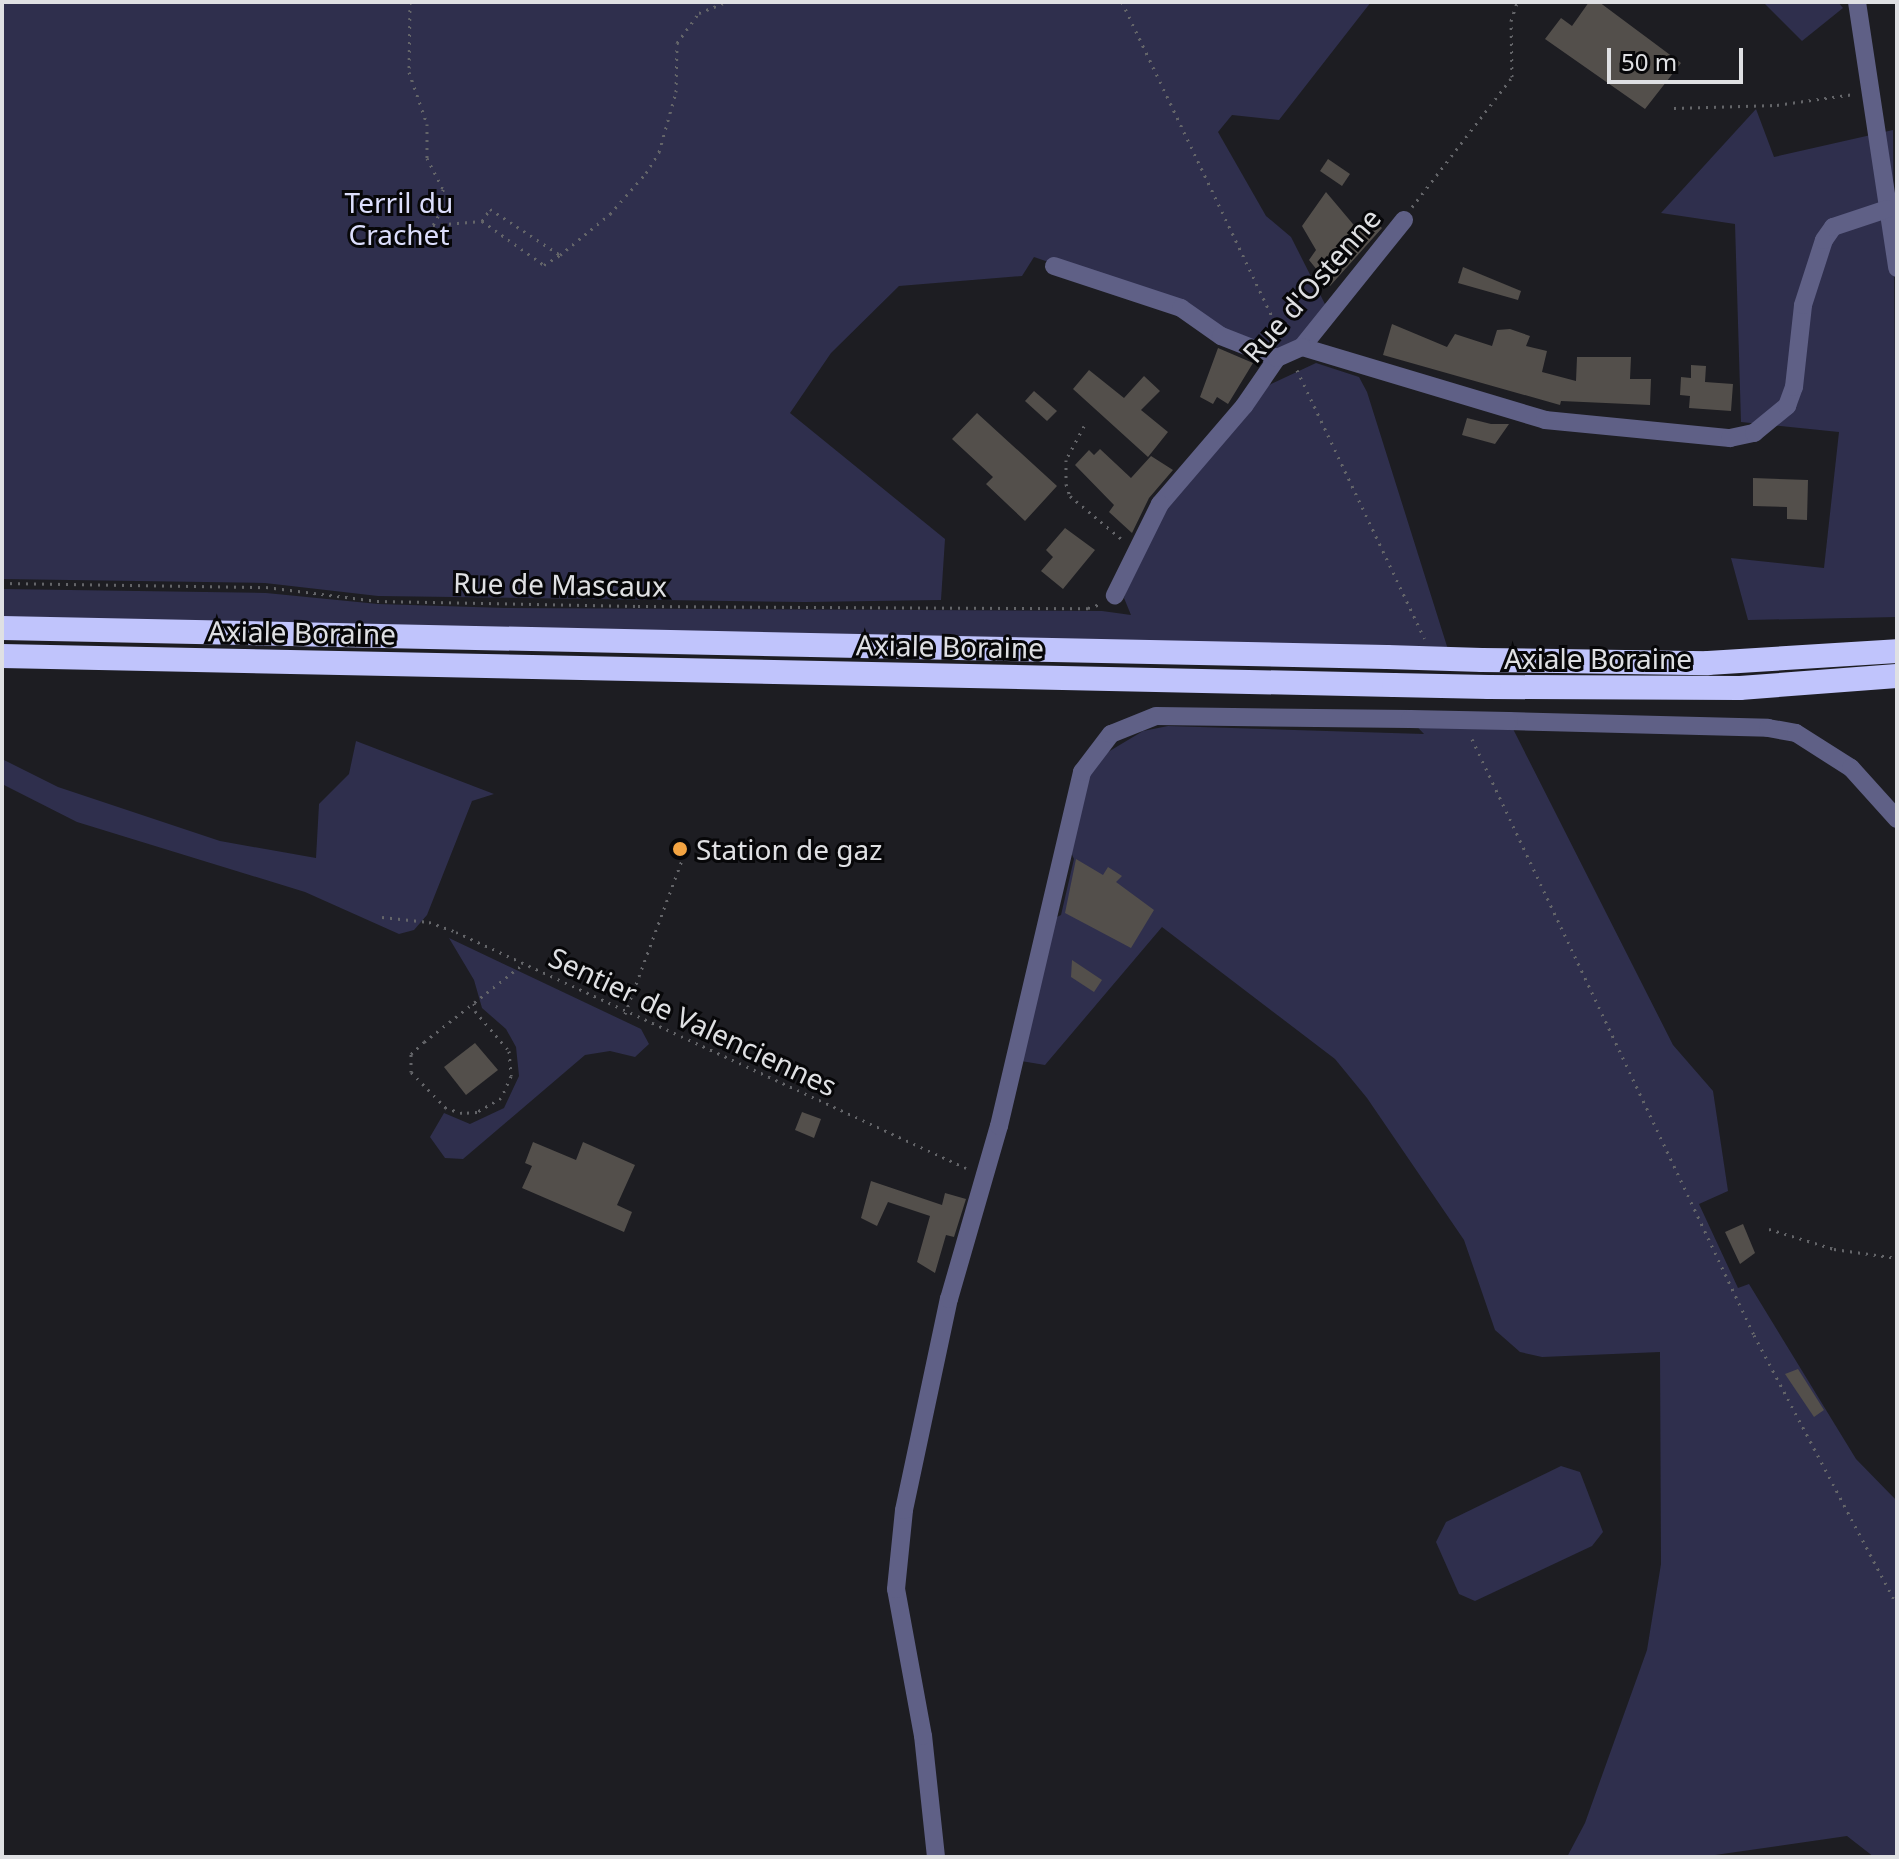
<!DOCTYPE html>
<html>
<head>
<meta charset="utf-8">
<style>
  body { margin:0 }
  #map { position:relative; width:1899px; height:1859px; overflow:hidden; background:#1d1d22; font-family:"Noto Sans",sans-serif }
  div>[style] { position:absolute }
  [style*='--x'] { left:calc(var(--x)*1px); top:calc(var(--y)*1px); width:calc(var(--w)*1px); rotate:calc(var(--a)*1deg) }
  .green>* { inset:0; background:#2f2f4d }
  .building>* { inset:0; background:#534f4b }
  .path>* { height:3px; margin-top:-1.5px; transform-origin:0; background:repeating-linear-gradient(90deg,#646569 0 2px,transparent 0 8px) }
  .minor>* { height:18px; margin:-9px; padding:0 9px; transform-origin:9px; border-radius:9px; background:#5f6086 }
  .highway>* { height:24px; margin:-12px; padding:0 12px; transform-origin:12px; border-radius:12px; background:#c0c4fc }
  .minor-bridge>* { height:18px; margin:-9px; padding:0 9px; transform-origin:9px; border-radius:9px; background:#5f6086 }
  .highway-bridge>* { height:24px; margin:-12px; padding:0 12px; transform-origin:12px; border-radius:12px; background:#c0c4fc }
  .dots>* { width:22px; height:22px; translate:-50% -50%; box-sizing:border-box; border:4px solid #070709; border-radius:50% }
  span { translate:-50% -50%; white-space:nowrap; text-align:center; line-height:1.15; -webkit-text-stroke:6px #070709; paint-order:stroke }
  .park-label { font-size:28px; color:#dcdefc }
  .street-label { font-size:28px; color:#dfe0e3 }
  .poi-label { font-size:28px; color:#dfe0e3 }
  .left { translate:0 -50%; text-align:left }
  .frame { position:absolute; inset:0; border:4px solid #dfe0e3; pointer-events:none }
  .scale { position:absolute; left:1607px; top:48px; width:136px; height:36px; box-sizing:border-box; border:4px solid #dfe0e3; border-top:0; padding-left:10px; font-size:24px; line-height:28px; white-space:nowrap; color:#dfe0e3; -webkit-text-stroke:6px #070709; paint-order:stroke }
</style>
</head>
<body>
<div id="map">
  <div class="green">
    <div style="clip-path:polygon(2px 2px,1371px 2px,1279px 120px,1232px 115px,1218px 132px,1266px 216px,1291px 237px,1329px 312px,1277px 358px,1181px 308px,1034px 257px,1022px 276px,899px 286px,831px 353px,790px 413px,945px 539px,941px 600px,805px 602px,378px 596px,265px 583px,2px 579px)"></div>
    <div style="clip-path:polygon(1763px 2px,1838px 2px,1843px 8px,1802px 41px)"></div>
    <div style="clip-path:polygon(1756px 109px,1774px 157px,1893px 130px,1897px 617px,1748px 620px,1731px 558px,1824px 568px,1839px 432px,1741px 422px,1735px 224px,1661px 213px)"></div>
    <div style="clip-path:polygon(1316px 363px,1359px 377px,1367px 392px,1451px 659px,2px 628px,2px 589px,266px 593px,378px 604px,506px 608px,1102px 611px,1131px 615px,1124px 598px,1147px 528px,1267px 386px)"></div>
    <div style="clip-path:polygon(1410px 719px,1509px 721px,1673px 1045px,1713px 1091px,1728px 1191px,1699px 1204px,1738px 1288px,1749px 1284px,1856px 1459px,1897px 1501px,1897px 1857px,1874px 1857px,1847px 1836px,1701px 1857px,1567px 1857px,1585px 1823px,1647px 1650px,1661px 1564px,1660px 1352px,1542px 1357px,1520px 1352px,1495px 1330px,1464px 1240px,1367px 1098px,1335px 1059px,1162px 927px,1045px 1065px,1021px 1061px,1053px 919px,1061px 915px,1074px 859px,1068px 845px,1088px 771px,1098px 758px,1143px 731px,1168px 726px,1424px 734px)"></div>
    <div style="clip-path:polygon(356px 741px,494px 794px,472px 801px,427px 915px,414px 930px,399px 934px,305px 892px,77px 822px,2px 784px,2px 759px,58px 787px,220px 841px,316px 858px,319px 804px,349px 774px)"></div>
    <div style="clip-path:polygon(449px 938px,641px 1029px,649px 1044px,635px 1057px,610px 1051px,585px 1055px,463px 1159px,445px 1158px,430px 1137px,444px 1113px,470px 1124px,504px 1108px,519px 1076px,516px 1047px,506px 1029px,482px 1008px,474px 980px)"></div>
    <div style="clip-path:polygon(1561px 1466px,1580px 1472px,1603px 1532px,1592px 1546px,1475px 1601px,1459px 1594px,1436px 1542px,1446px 1522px)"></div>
  </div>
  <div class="building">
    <div style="clip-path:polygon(1589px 2px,1599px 2px,1681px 63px,1645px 109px,1545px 39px,1561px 18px,1572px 26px)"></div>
    <div style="clip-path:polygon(1328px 159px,1350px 174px,1342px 186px,1320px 171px)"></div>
    <div style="clip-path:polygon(1326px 192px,1358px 230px,1369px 215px,1382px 228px,1330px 286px,1309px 260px,1316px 250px,1302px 226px)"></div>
    <div style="clip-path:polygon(1463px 267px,1521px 291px,1518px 300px,1458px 283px)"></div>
    <div style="clip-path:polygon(1392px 324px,1447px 347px,1455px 334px,1492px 346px,1497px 330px,1510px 329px,1530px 336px,1526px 346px,1547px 351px,1542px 372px,1576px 381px,1577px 357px,1631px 357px,1630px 379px,1651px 379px,1650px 405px,1561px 401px,1560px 405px,1383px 355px)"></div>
    <div style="clip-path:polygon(1218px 348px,1253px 363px,1228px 404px,1217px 397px,1213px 404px,1200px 397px)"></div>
    <div style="clip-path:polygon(1691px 365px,1706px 366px,1705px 382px,1733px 384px,1731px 411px,1689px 408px,1690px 396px,1680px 395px,1681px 377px,1691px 378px)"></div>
    <div style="clip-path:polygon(1089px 370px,1124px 398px,1144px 376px,1160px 391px,1141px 410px,1168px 432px,1148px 457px,1073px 389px)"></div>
    <div style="clip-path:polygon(1034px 391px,1057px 411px,1047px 421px,1025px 401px)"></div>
    <div style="clip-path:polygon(977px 413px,1057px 486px,1025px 521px,986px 484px,993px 477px,952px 439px)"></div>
    <div style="clip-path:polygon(1467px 418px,1491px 424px,1509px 424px,1495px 444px,1462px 435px)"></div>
    <div style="clip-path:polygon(1100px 449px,1131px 478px,1151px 456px,1173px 470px,1149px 498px,1132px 533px,1109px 512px,1114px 505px,1075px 465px,1089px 450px,1094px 455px)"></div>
    <div style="clip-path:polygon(1753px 478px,1808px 480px,1807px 520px,1787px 519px,1787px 507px,1753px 506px)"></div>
    <div style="clip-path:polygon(1065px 528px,1095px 550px,1063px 589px,1041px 571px,1053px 557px,1046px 550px)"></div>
    <div style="clip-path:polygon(1076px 859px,1103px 875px,1108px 867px,1122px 876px,1116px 882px,1154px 910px,1131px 948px,1065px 913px)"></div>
    <div style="clip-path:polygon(1072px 960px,1102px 980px,1094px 992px,1071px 977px)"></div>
    <div style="clip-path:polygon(475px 1043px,498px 1070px,466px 1095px,444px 1067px)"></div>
    <div style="clip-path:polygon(802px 1112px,821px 1119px,814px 1138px,795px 1130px)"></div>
    <div style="clip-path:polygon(533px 1142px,576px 1160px,583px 1142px,635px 1165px,617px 1205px,632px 1212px,624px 1232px,522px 1188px,532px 1166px,525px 1163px)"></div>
    <div style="clip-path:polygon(871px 1181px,942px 1205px,945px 1193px,966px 1199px,954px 1237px,946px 1235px,935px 1273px,917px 1262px,930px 1216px,888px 1202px,877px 1226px,861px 1218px)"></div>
    <div style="clip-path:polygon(1743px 1224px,1755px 1253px,1740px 1264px,1725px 1232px)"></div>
    <div style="clip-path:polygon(1798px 1369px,1824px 1410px,1814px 1417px,1785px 1374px)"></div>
  </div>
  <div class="path">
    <div style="--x:410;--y:2;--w:70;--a:90.8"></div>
    <div style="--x:409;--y:72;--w:55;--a:70.9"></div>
    <div style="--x:427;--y:124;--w:34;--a:90"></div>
    <div style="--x:427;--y:158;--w:35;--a:63"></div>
    <div style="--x:443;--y:189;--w:20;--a:93"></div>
    <div style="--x:442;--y:209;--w:18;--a:119"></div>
    <div style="--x:433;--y:225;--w:49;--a:-4.7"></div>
    <div style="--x:482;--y:221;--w:14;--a:-56"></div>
    <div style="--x:490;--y:209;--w:84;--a:33.3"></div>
    <div style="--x:560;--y:255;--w:65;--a:-39.4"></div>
    <div style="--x:610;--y:214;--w:55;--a:-48.7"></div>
    <div style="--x:646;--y:173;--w:25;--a:-58"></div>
    <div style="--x:659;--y:152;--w:62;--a:-74.2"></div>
    <div style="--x:676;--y:92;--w:49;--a:-88.8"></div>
    <div style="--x:677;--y:43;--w:37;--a:-54"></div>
    <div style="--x:699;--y:13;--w:29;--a:-22"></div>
    <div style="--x:1122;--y:2;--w:372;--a:64.5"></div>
    <div style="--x:1674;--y:108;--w:103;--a:-1.7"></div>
    <div style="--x:1777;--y:105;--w:78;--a:-8.1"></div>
    <div style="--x:1412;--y:207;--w:164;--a:-52.4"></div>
    <div style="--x:1512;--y:77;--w:56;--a:-91"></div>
    <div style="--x:1511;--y:21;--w:20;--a:-72"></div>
    <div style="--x:482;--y:221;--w:76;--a:35.4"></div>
    <div style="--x:544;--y:265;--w:19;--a:-32"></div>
    <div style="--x:1297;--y:370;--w:297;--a:64.6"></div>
    <div style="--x:1084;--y:426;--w:38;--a:118"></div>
    <div style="--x:1066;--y:460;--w:24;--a:90"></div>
    <div style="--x:1066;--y:484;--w:13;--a:72"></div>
    <div style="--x:1070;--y:496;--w:70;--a:39.8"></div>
    <div style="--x:2;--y:583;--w:264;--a:0.9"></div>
    <div style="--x:266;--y:587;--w:112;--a:7.2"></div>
    <div style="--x:377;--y:601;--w:261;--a:1.1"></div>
    <div style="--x:638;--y:606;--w:450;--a:0.3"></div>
    <div style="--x:1088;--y:608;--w:13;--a:-18"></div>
    <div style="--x:1472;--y:739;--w:659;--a:64.68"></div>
    <div style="--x:1754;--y:1335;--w:306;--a:62.1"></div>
    <div style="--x:382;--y:917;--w:47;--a:6.1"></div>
    <div style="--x:429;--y:922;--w:29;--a:20"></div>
    <div style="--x:456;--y:932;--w:562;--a:24.83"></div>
    <div style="--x:474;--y:1003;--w:8;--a:83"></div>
    <div style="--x:475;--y:1011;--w:52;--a:49.6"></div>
    <div style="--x:509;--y:1051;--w:25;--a:85"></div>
    <div style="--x:511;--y:1076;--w:24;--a:114"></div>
    <div style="--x:501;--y:1098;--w:28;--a:150"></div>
    <div style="--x:477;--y:1112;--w:15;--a:176"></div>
    <div style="--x:462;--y:1113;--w:17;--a:-163"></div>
    <div style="--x:446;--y:1108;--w:50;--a:-134.2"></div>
    <div style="--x:411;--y:1072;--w:18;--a:-90"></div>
    <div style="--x:411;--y:1054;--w:18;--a:-43"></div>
    <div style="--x:424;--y:1042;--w:126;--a:-38.2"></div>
    <div style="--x:625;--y:1014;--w:164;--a:-69.7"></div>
    <div style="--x:1769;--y:1229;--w:68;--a:17.1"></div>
    <div style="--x:1834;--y:1249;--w:64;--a:8.1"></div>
  </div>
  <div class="minor">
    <div style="--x:1857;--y:2;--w:269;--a:81.4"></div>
    <div style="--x:1404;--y:220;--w:163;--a:128.8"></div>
    <div style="--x:1302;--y:347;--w:254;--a:16.7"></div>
    <div style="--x:1545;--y:420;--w:186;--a:5.6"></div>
    <div style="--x:1730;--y:438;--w:25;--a:-12"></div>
    <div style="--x:1754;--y:433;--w:43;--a:-39.3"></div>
    <div style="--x:1787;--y:406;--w:20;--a:-70"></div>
    <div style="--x:1794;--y:387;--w:82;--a:-83.7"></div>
    <div style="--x:1803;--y:305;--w:68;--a:-72.1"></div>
    <div style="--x:1824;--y:240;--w:16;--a:-55"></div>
    <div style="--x:1833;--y:227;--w:57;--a:-18.4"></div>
    <div style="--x:1054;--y:266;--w:134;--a:18.3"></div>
    <div style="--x:1181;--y:308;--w:49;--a:35"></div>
    <div style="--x:1221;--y:336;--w:60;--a:21.4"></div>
    <div style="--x:1277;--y:358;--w:58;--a:124.5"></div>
    <div style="--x:1244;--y:406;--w:129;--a:130.6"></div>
    <div style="--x:1160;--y:504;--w:102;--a:116.3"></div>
    <div style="--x:1509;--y:721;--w:259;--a:1.5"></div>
    <div style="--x:1768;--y:728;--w:28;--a:10"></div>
    <div style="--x:1796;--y:733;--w:65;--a:32.5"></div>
    <div style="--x:1851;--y:768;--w:69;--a:48"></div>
    <div style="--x:936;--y:1857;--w:122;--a:-96.1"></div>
    <div style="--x:923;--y:1736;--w:149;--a:-100.4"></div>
    <div style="--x:896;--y:1589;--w:79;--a:-84.2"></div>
    <div style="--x:904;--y:1510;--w:216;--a:-78"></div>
    <div style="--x:949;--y:1299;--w:180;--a:-73.9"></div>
    <div style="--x:999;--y:1126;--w:364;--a:-76.8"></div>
    <div style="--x:1082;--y:772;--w:48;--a:-52.7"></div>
    <div style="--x:1111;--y:734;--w:48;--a:-21.8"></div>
    <div style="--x:1156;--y:716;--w:254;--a:0.7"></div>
  </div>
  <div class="highway">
    <div style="--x:2;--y:628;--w:1385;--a:1.2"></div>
    <div style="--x:2;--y:656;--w:1392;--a:1.19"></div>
    <div style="--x:1482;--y:660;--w:226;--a:0.8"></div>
    <div style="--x:1708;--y:663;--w:189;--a:-3.6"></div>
    <div style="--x:1489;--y:687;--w:251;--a:0.2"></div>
    <div style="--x:1740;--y:688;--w:157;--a:-4.4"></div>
  </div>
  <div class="minor-bridge">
    <div style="--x:1277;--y:358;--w:27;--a:-24"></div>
    <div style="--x:1410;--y:719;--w:99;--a:1.2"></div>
  </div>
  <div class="highway-bridge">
    <div style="--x:1387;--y:657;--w:95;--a:1.8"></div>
    <div style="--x:1394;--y:685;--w:95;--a:1.2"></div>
  </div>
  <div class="dots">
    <div style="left:680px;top:849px;background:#f3a442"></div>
  </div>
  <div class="park-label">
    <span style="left:399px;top:218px">Terril du<br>Crachet</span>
  </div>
  <div class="street-label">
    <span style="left:1311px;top:285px;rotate:-49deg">Rue d'Ostenne</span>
    <span style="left:560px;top:584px;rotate:1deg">Rue de Mascaux</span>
    <span style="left:302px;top:632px;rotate:1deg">Axiale Boraine</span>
    <span style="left:950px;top:646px;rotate:1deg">Axiale Boraine</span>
    <span style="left:1598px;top:658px">Axiale Boraine</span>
    <span style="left:693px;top:1021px;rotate:25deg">Sentier de Valenciennes</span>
  </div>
  <div class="poi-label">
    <span class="left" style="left:696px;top:849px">Station de gaz</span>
  </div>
  <div class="frame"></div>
  <div class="scale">50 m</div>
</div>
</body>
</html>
